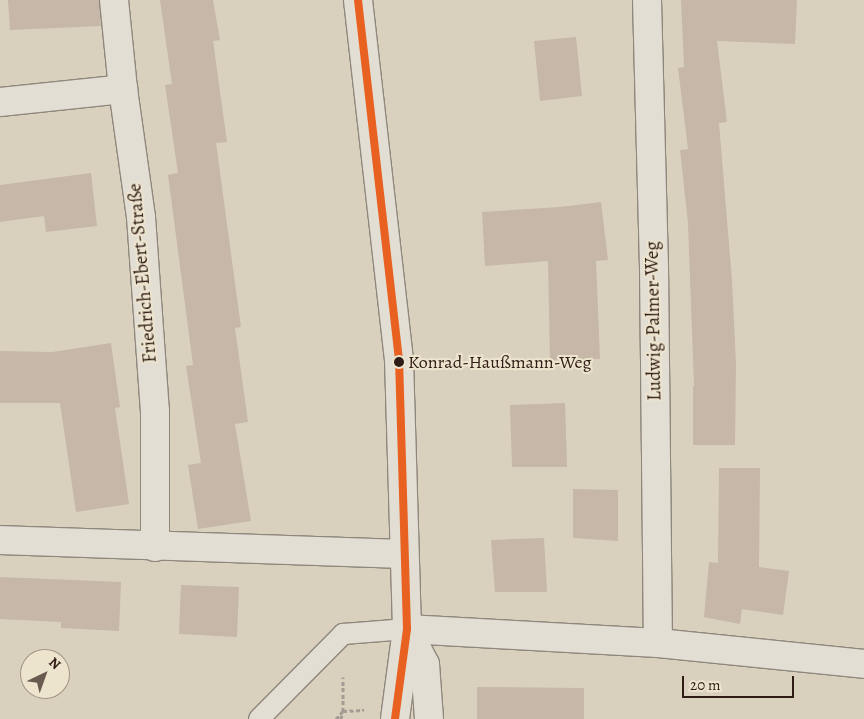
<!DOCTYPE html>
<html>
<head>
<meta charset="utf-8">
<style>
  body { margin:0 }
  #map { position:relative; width:864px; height:719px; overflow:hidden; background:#d9d1be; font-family:Alegreya,serif }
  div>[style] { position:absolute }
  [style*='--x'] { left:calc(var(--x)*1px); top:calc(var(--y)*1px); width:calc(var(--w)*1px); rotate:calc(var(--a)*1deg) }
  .building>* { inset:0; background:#c6b7a8 }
  .path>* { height:3px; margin-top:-1.5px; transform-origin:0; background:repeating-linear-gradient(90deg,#a29c94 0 4px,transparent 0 6.5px) }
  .roads { filter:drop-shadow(1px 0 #8f877c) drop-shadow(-1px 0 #8f877c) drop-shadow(0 1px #8f877c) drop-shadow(0 -1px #8f877c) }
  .service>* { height:20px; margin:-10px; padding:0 10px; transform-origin:10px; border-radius:10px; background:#e2ded4 }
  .minor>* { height:28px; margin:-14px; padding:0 14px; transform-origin:14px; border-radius:14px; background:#e2ded4 }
  .tertiary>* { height:28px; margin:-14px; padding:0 14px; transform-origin:14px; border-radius:14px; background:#e2ded4 }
  .bus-1>* { height:8px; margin:-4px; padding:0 4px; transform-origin:4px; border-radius:4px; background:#e86121 }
  .dots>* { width:14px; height:14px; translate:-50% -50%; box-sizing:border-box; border:2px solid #ede4ce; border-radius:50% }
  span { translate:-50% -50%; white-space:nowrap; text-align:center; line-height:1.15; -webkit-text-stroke:4px #ede4ce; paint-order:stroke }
  .bus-label { font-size:18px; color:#2f1c15 }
  .left { translate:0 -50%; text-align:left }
  .street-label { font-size:19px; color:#2f1c15 }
  .north { position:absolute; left:20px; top:649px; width:50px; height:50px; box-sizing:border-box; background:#ede4ce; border:1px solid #a19484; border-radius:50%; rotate:42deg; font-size:14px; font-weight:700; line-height:20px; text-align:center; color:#2f1c15 }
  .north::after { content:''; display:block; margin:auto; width:18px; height:22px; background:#6a5b50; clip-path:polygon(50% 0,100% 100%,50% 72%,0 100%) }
  .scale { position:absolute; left:682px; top:676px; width:112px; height:22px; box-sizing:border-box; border:2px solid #2f1c15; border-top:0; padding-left:6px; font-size:15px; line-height:18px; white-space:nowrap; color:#2f1c15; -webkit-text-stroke:4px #ede4ce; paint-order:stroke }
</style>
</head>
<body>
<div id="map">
  <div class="building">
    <div style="clip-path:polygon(8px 0,99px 0,101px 26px,10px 30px)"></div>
    <div style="clip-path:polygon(160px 0,213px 0,220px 40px,213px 41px,227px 142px,216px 143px,241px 327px,235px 328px,248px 422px,235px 424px,251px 521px,198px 529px,188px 465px,201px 463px,186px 366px,193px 365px,168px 175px,178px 173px,165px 85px,172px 84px)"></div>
    <div style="clip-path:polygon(681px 0,797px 0,795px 44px,717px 41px,727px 122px,719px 123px,732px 280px,736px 364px,735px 445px,693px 445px,693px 386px,694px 386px,690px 278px,688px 223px,680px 150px,688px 149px,678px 68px,684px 67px)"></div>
    <div style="clip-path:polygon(576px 37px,582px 96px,540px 101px,534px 41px)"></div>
    <div style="clip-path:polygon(91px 173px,97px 226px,46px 232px,44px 216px,0 222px,0 185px)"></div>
    <div style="clip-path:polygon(601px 202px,608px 260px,596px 261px,600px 359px,550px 360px,548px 261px,485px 266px,482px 212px,560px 207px)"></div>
    <div style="clip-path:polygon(111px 343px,120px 407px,115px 408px,129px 504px,76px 512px,60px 403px,0 403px,0 351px,52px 352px)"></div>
    <div style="clip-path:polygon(565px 403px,567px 467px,512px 467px,510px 405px)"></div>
    <div style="clip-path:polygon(719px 468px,760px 468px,759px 567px,789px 571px,783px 615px,742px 609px,740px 624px,704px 617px,709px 562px,718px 563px)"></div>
    <div style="clip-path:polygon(573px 489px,618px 490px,618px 541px,573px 538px)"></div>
    <div style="clip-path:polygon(544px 538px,547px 592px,495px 592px,491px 540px)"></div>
    <div style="clip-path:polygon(0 577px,121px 582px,119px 631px,61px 628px,61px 622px,0 619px)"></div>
    <div style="clip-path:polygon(181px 585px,239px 587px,237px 637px,179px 634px)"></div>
    <div style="clip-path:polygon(477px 687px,584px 688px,584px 719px,477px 719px)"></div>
  </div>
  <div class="path">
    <div style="--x:336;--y:719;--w:11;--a:-49"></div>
    <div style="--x:343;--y:711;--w:34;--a:-90"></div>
    <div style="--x:341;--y:719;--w:8;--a:-76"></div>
    <div style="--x:343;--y:711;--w:21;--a:-3"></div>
  </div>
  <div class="roads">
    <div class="service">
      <div style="--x:259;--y:719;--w:120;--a:-45.3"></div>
      <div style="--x:343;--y:634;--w:64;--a:-4.5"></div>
    </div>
    <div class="minor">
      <div style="--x:114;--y:0;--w:89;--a:84.2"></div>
      <div style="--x:123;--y:89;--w:129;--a:82"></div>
      <div style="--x:141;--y:217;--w:195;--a:85.9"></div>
      <div style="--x:155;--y:411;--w:136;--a:90"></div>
      <div style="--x:647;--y:0;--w:267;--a:88.5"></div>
      <div style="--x:654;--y:267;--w:376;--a:89.4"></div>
      <div style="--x:0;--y:102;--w:124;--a:-6"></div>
      <div style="--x:0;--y:540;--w:404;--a:2"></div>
      <div style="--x:407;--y:629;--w:251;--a:3.2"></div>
      <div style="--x:658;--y:643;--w:207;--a:5.8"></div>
    </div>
    <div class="tertiary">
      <div style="--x:358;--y:0;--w:361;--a:83.5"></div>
      <div style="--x:399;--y:359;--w:270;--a:88.3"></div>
      <div style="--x:407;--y:629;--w:91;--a:97.6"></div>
      <div style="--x:407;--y:629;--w:39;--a:63"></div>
      <div style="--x:425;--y:664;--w:55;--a:85.8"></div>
    </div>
  </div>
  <div class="bus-1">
    <div style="--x:358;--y:0;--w:361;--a:83.5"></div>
    <div style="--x:399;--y:359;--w:270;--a:88.3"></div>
    <div style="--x:407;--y:629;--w:91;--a:97.6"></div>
  </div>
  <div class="dots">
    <div style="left:399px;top:362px;background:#2f1c15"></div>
  </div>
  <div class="bus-label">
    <span class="left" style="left:408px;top:362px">Konrad-Haußmann-Weg</span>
  </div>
  <div class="street-label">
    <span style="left:143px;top:273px;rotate:-95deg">Friedrich-Ebert-Straße</span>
    <span style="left:654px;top:321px;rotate:-91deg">Ludwig-Palmer-Weg</span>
  </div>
  <div class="north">N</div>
  <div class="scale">20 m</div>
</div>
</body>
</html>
